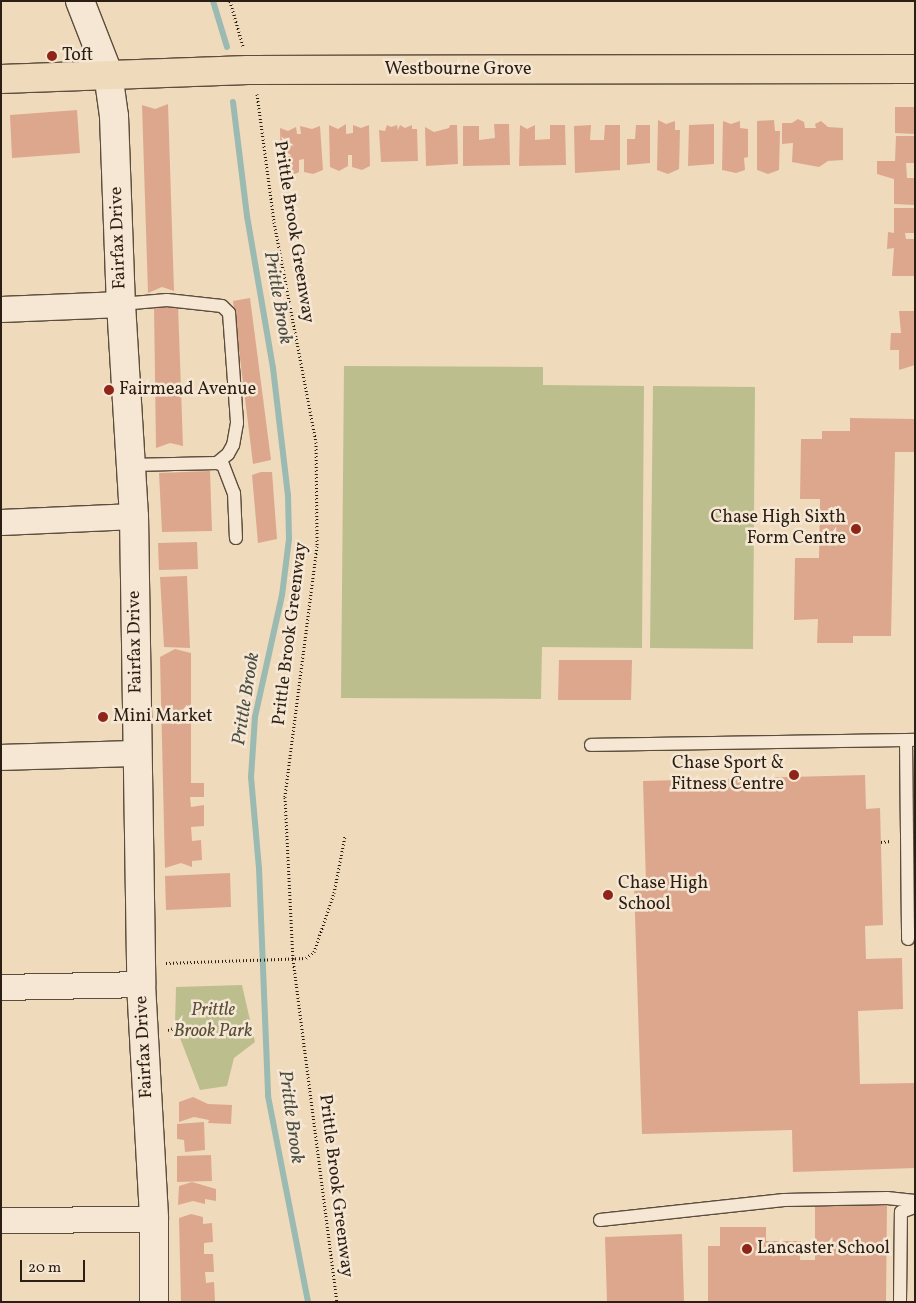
<!DOCTYPE html>
<html>
<head>
<meta charset="utf-8">
<style>
  body { margin:0 }
  #map { position:relative; width:916px; height:1303px; overflow:hidden; background:#efdabb; font-family:Vollkorn,serif }
  div>[style] { position:absolute }
  [style*='--x'] { left:calc(var(--x)*1px); top:calc(var(--y)*1px); width:calc(var(--w)*1px); rotate:calc(var(--a)*1deg) }
  .green>* { inset:0; background:#bdbe8d }
  .stream>* { height:6px; margin:-3px; padding:0 3px; transform-origin:3px; border-radius:3px; background:#9abab2 }
  .building>* { inset:0; background:#dda78d }
  .path>* { height:3px; margin-top:-1.5px; transform-origin:0; background:repeating-linear-gradient(90deg,#2b1e13 0 1px,transparent 0 3.5px) }
  .roads { filter:drop-shadow(1px 0 #5c4d3d) drop-shadow(-1px 0 #5c4d3d) drop-shadow(0 1px #5c4d3d) drop-shadow(0 -1px #5c4d3d) }
  .service>* { height:12px; margin:-6px; padding:0 6px; transform-origin:6px; border-radius:6px; background:#f5e7d3 }
  .minor>* { height:25px; margin:-12.5px; padding:0 12.5px; transform-origin:12.5px; border-radius:12.5px; background:#f5e7d3 }
  .tertiary>* { height:28px; margin:-14px; padding:0 14px; transform-origin:14px; border-radius:14px; background:#f5e7d3 }
  .primary>* { height:28px; margin:-14px; padding:0 14px; transform-origin:14px; border-radius:14px; background:#efdabb }
  .dots>* { width:14px; height:14px; translate:-50% -50%; box-sizing:border-box; border:2px solid #f5e7d3; border-radius:50% }
  span { translate:-50% -50%; white-space:nowrap; text-align:center; line-height:1.15; -webkit-text-stroke:5px #f5e7d3; paint-order:stroke }
  .poi-label { font-size:18px; color:#2b1e13 }
  .left { translate:0 -50%; text-align:left }
  .right { translate:-100% -50%; text-align:right }
  .street-label { font-size:18px; color:#2b1e13 }
  .park-label { font-size:18px; color:#574e38; font-style:italic }
  .water-label { font-size:19px; color:#4c4d43; font-style:italic }
  .frame { position:absolute; inset:0; border:2px solid #2b1e13; pointer-events:none }
  .scale { position:absolute; left:20px; top:1260px; width:65px; height:22px; box-sizing:border-box; border:2px solid #2b1e13; border-top:0; padding-left:6px; font-size:15px; line-height:18px; white-space:nowrap; color:#2b1e13; -webkit-text-stroke:4px #f5e7d3; paint-order:stroke }
</style>
</head>
<body>
<div id="map">
  <div class="green">
    <div style="clip-path:polygon(344px 366px,543px 367px,543px 385px,644px 386px,642px 648px,542px 647px,541px 699px,341px 698px)"></div>
    <div style="clip-path:polygon(653px 386px,755px 387px,753px 649px,650px 648px)"></div>
    <div style="clip-path:polygon(242px 985px,255px 1042px,234px 1058px,227px 1086px,200px 1090px,175px 1025px,176px 987px)"></div>
  </div>
  <div class="stream">
    <div style="--x:213;--y:1;--w:48;--a:73.1"></div>
    <div style="--x:233;--y:102;--w:115;--a:83"></div>
    <div style="--x:247;--y:216;--w:154;--a:80.3"></div>
    <div style="--x:273;--y:368;--w:128;--a:83.3"></div>
    <div style="--x:288;--y:495;--w:44;--a:88.7"></div>
    <div style="--x:289;--y:539;--w:56;--a:97.1"></div>
    <div style="--x:282;--y:595;--w:125;--a:102.5"></div>
    <div style="--x:255;--y:717;--w:60;--a:93.8"></div>
    <div style="--x:251;--y:777;--w:91;--a:85"></div>
    <div style="--x:259;--y:868;--w:228;--a:87.7"></div>
    <div style="--x:268;--y:1096;--w:210;--a:79"></div>
  </div>
  <div class="building">
    <div style="clip-path:polygon(168px 104px,174px 291px,162px 287px,148px 293px,142px 105px,155px 109px)"></div>
    <div style="clip-path:polygon(895px 107px,915px 107px,915px 134px,895px 133px)"></div>
    <div style="clip-path:polygon(77px 110px,80px 153px,12px 158px,10px 115px)"></div>
    <div style="clip-path:polygon(798px 119px,804px 122px,805px 128px,816px 128px,815px 124px,821px 121px,828px 127px,843px 128px,843px 160px,828px 161px,819px 167px,792px 162px,793px 143px,782px 144px,782px 123px,792px 123px)"></div>
    <div style="clip-path:polygon(658px 120px,666px 124px,675px 121px,675px 130px,680px 130px,679px 169px,668px 174px,657px 170px)"></div>
    <div style="clip-path:polygon(774px 120px,775px 131px,780px 131px,779px 170px,768px 174px,757px 170px,757px 121px)"></div>
    <div style="clip-path:polygon(723px 121px,731px 124px,740px 121px,740px 128px,748px 129px,748px 157px,744px 158px,745px 170px,736px 173px,722px 170px)"></div>
    <div style="clip-path:polygon(346px 124px,346px 134px,353px 133px,353px 125px,361px 128px,369px 125px,370px 166px,362px 170px,352px 167px,352px 155px,348px 155px,348px 166px,339px 171px,330px 167px,329px 125px,338px 129px)"></div>
    <div style="clip-path:polygon(494px 124px,509px 124px,510px 165px,463px 166px,463px 126px,479px 126px,479px 140px,495px 138px)"></div>
    <div style="clip-path:polygon(714px 124px,714px 164px,688px 166px,689px 125px)"></div>
    <div style="clip-path:polygon(387px 125px,391px 127px,397px 125px,398px 130px,400px 125px,405px 128px,412px 125px,412px 129px,417px 129px,418px 161px,381px 162px,379px 130px,385px 131px)"></div>
    <div style="clip-path:polygon(450px 125px,457px 125px,458px 164px,426px 166px,425px 127px,434px 132px,449px 128px)"></div>
    <div style="clip-path:polygon(520px 125px,527px 129px,535px 125px,535px 140px,550px 139px,550px 125px,565px 125px,566px 165px,519px 166px)"></div>
    <div style="clip-path:polygon(591px 125px,590px 140px,604px 140px,605px 125px,620px 125px,620px 170px,575px 173px,574px 126px)"></div>
    <div style="clip-path:polygon(636px 125px,650px 125px,650px 163px,627px 165px,627px 139px,635px 139px)"></div>
    <div style="clip-path:polygon(300px 126px,312px 129px,320px 126px,323px 170px,313px 174px,304px 172px,304px 159px,299px 160px,299px 172px,291px 176px,281px 173px,280px 128px,288px 131px,296px 127px,297px 134px,301px 134px)"></div>
    <div style="clip-path:polygon(896px 136px,915px 136px,915px 163px,906px 163px,907px 178px,915px 178px,915px 205px,894px 204px,894px 179px,877px 174px,877px 161px,895px 161px)"></div>
    <div style="clip-path:polygon(894px 208px,915px 208px,915px 233px,905px 233px,906px 239px,915px 239px,915px 276px,892px 276px,894px 248px,887px 249px,888px 232px,894px 233px)"></div>
    <div style="clip-path:polygon(250px 298px,271px 460px,253px 464px,233px 301px)"></div>
    <div style="clip-path:polygon(178px 305px,183px 446px,170px 443px,156px 448px,154px 306px)"></div>
    <div style="clip-path:polygon(899px 311px,915px 311px,915px 365px,899px 370px,899px 350px,890px 350px,891px 333px,901px 333px)"></div>
    <div style="clip-path:polygon(850px 418px,915px 419px,915px 452px,895px 452px,891px 636px,853px 636px,853px 643px,817px 643px,818px 619px,794px 620px,795px 558px,819px 558px,820px 499px,800px 499px,801px 439px,822px 439px,822px 431px,850px 431px)"></div>
    <div style="clip-path:polygon(210px 471px,212px 531px,162px 532px,159px 473px)"></div>
    <div style="clip-path:polygon(261px 472px,272px 472px,277px 539px,258px 543px,252px 475px)"></div>
    <div style="clip-path:polygon(197px 542px,198px 569px,159px 570px,158px 543px)"></div>
    <div style="clip-path:polygon(187px 576px,190px 648px,164px 647px,160px 577px)"></div>
    <div style="clip-path:polygon(175px 649px,191px 653px,191px 783px,204px 783px,204px 797px,190px 797px,191px 807px,204px 805px,204px 826px,191px 827px,192px 841px,201px 840px,202px 860px,192px 861px,192px 867px,181px 863px,165px 868px,160px 657px)"></div>
    <div style="clip-path:polygon(559px 660px,632px 660px,631px 700px,558px 700px)"></div>
    <div style="clip-path:polygon(865px 775px,866px 809px,880px 808px,883px 925px,865px 926px,866px 959px,902px 958px,903px 1009px,858px 1011px,860px 1084px,915px 1083px,915px 1168px,793px 1172px,792px 1130px,642px 1134px,634px 884px,646px 884px,643px 781px)"></div>
    <div style="clip-path:polygon(230px 873px,231px 907px,166px 910px,165px 876px)"></div>
    <div style="clip-path:polygon(193px 1097px,208px 1104px,232px 1105px,231px 1124px,208px 1123px,209px 1120px,194px 1117px,179px 1122px,179px 1102px)"></div>
    <div style="clip-path:polygon(204px 1122px,205px 1150px,185px 1152px,184px 1140px,177px 1139px,177px 1124px)"></div>
    <div style="clip-path:polygon(211px 1155px,212px 1181px,177px 1182px,177px 1156px)"></div>
    <div style="clip-path:polygon(192px 1182px,216px 1189px,216px 1201px,205px 1199px,205px 1204px,193px 1201px,178px 1205px,179px 1186px)"></div>
    <div style="clip-path:polygon(815px 1202px,887px 1202px,886px 1302px,708px 1302px,708px 1246px,720px 1246px,720px 1227px,766px 1227px,766px 1241px,801px 1241px,800px 1260px,815px 1260px)"></div>
    <div style="clip-path:polygon(191px 1214px,203px 1217px,203px 1224px,212px 1223px,213px 1242px,204px 1243px,204px 1254px,213px 1254px,214px 1272px,205px 1272px,206px 1283px,214px 1282px,215px 1301px,181px 1302px,179px 1218px)"></div>
    <div style="clip-path:polygon(682px 1234px,684px 1302px,607px 1302px,605px 1237px)"></div>
  </div>
  <div class="path">
    <div style="--x:230;--y:1;--w:47;--a:73.9"></div>
    <div style="--x:257;--y:94;--w:129;--a:82.4"></div>
    <div style="--x:274;--y:222;--w:224;--a:79.2"></div>
    <div style="--x:316;--y:442;--w:104;--a:89.4"></div>
    <div style="--x:317;--y:546;--w:253;--a:97.3"></div>
    <div style="--x:285;--y:797;--w:162;--a:87.2"></div>
    <div style="--x:293;--y:959;--w:346;--a:82.7"></div>
    <div style="--x:881;--y:842;--w:9;--a:-6"></div>
    <div style="--x:166;--y:963;--w:140;--a:-2"></div>
    <div style="--x:306;--y:958;--w:10;--a:-37"></div>
    <div style="--x:314;--y:952;--w:62;--a:-71.3"></div>
    <div style="--x:334;--y:893;--w:58;--a:-79.1"></div>
    <div style="--x:168;--y:1030;--w:9;--a:-18"></div>
  </div>
  <div class="roads">
    <div class="service">
      <div style="--x:121;--y:304;--w:46;--a:-5"></div>
      <div style="--x:167;--y:300;--w:55;--a:6.2"></div>
      <div style="--x:222;--y:306;--w:10;--a:45"></div>
      <div style="--x:229;--y:313;--w:110;--a:85.8"></div>
      <div style="--x:237;--y:423;--w:22;--a:100"></div>
      <div style="--x:233;--y:445;--w:10;--a:119"></div>
      <div style="--x:228;--y:454;--w:14;--a:141"></div>
      <div style="--x:131;--y:465;--w:86;--a:-1.3"></div>
      <div style="--x:217;--y:463;--w:6;--a:18"></div>
      <div style="--x:223;--y:465;--w:30;--a:69"></div>
      <div style="--x:234;--y:493;--w:45;--a:87.5"></div>
      <div style="--x:906;--y:740;--w:199;--a:89.4"></div>
      <div style="--x:591;--y:745;--w:324;--a:-0.9"></div>
      <div style="--x:600;--y:1220;--w:185;--a:-6.2"></div>
      <div style="--x:784;--y:1200;--w:103;--a:-1.1"></div>
      <div style="--x:887;--y:1198;--w:28;--a:6"></div>
      <div style="--x:900;--y:1302;--w:90;--a:-89.4"></div>
      <div style="--x:901;--y:1212;--w:15;--a:-20"></div>
    </div>
    <div class="minor">
      <div style="--x:1;--y:309;--w:120;--a:-2.4"></div>
      <div style="--x:1;--y:522;--w:133;--a:-2.6"></div>
      <div style="--x:1;--y:757;--w:137;--a:-1.7"></div>
      <div style="--x:1;--y:987;--w:140;--a:-1.2"></div>
      <div style="--x:1;--y:1220;--w:153;--a:-0.4"></div>
    </div>
    <div class="tertiary">
      <div style="--x:80;--y:1;--w:77;--a:68.7"></div>
      <div style="--x:108;--y:73;--w:43;--a:82.1"></div>
      <div style="--x:114;--y:116;--w:188;--a:87.9"></div>
      <div style="--x:121;--y:304;--w:212;--a:86.5"></div>
      <div style="--x:134;--y:516;--w:468;--a:89.1"></div>
      <div style="--x:141;--y:984;--w:235;--a:86.8"></div>
      <div style="--x:154;--y:1219;--w:83;--a:90"></div>
    </div>
    <div class="primary">
      <div style="--x:1;--y:79;--w:247;--a:-2.1"></div>
      <div style="--x:248;--y:70;--w:667;--a:-0.09"></div>
    </div>
  </div>
  <div class="dots">
    <div style="left:52px;top:56px;background:#8f2418"></div>
    <div style="left:109px;top:390px;background:#8f2418"></div>
    <div style="left:856px;top:529px;background:#8f2418"></div>
    <div style="left:103px;top:717px;background:#8f2418"></div>
    <div style="left:794px;top:775px;background:#8f2418"></div>
    <div style="left:608px;top:895px;background:#8f2418"></div>
    <div style="left:747px;top:1249px;background:#8f2418"></div>
  </div>
  <div class="poi-label">
    <span class="left" style="left:62px;top:56px">Toft</span>
    <span class="left" style="left:119px;top:390px">Fairmead Avenue</span>
    <span class="right" style="left:846px;top:529px">Chase High Sixth<br>Form Centre</span>
    <span class="left" style="left:113px;top:717px">Mini Market</span>
    <span class="right" style="left:784px;top:775px">Chase Sport &amp;<br>Fitness Centre</span>
    <span class="left" style="left:618px;top:895px">Chase High<br>School</span>
    <span class="left" style="left:757px;top:1249px">Lancaster School</span>
  </div>
  <div class="street-label">
    <span style="left:458px;top:70px">Westbourne Grove</span>
    <span style="left:293px;top:232px;rotate:81deg">Prittle Brook Greenway</span>
    <span style="left:119px;top:238px;rotate:-92deg">Fairfax Drive</span>
    <span style="left:291px;top:634px;rotate:-83deg">Prittle Brook Greenway</span>
    <span style="left:136px;top:642px;rotate:-91deg">Fairfax Drive</span>
    <span style="left:145px;top:1047px;rotate:-93deg">Fairfax Drive</span>
    <span style="left:335px;top:1186px;rotate:83deg">Prittle Brook Greenway</span>
  </div>
  <div class="park-label">
    <span style="left:213px;top:1022px">Prittle<br>Brook Park</span>
  </div>
  <div class="water-label">
    <span style="left:277px;top:298px;rotate:80deg">Prittle Brook</span>
    <span style="left:247px;top:699px;rotate:-81deg">Prittle Brook</span>
    <span style="left:290px;top:1117px;rotate:82deg">Prittle Brook</span>
  </div>
  <div class="frame"></div>
  <div class="scale">20 m</div>
</div>
</body>
</html>
